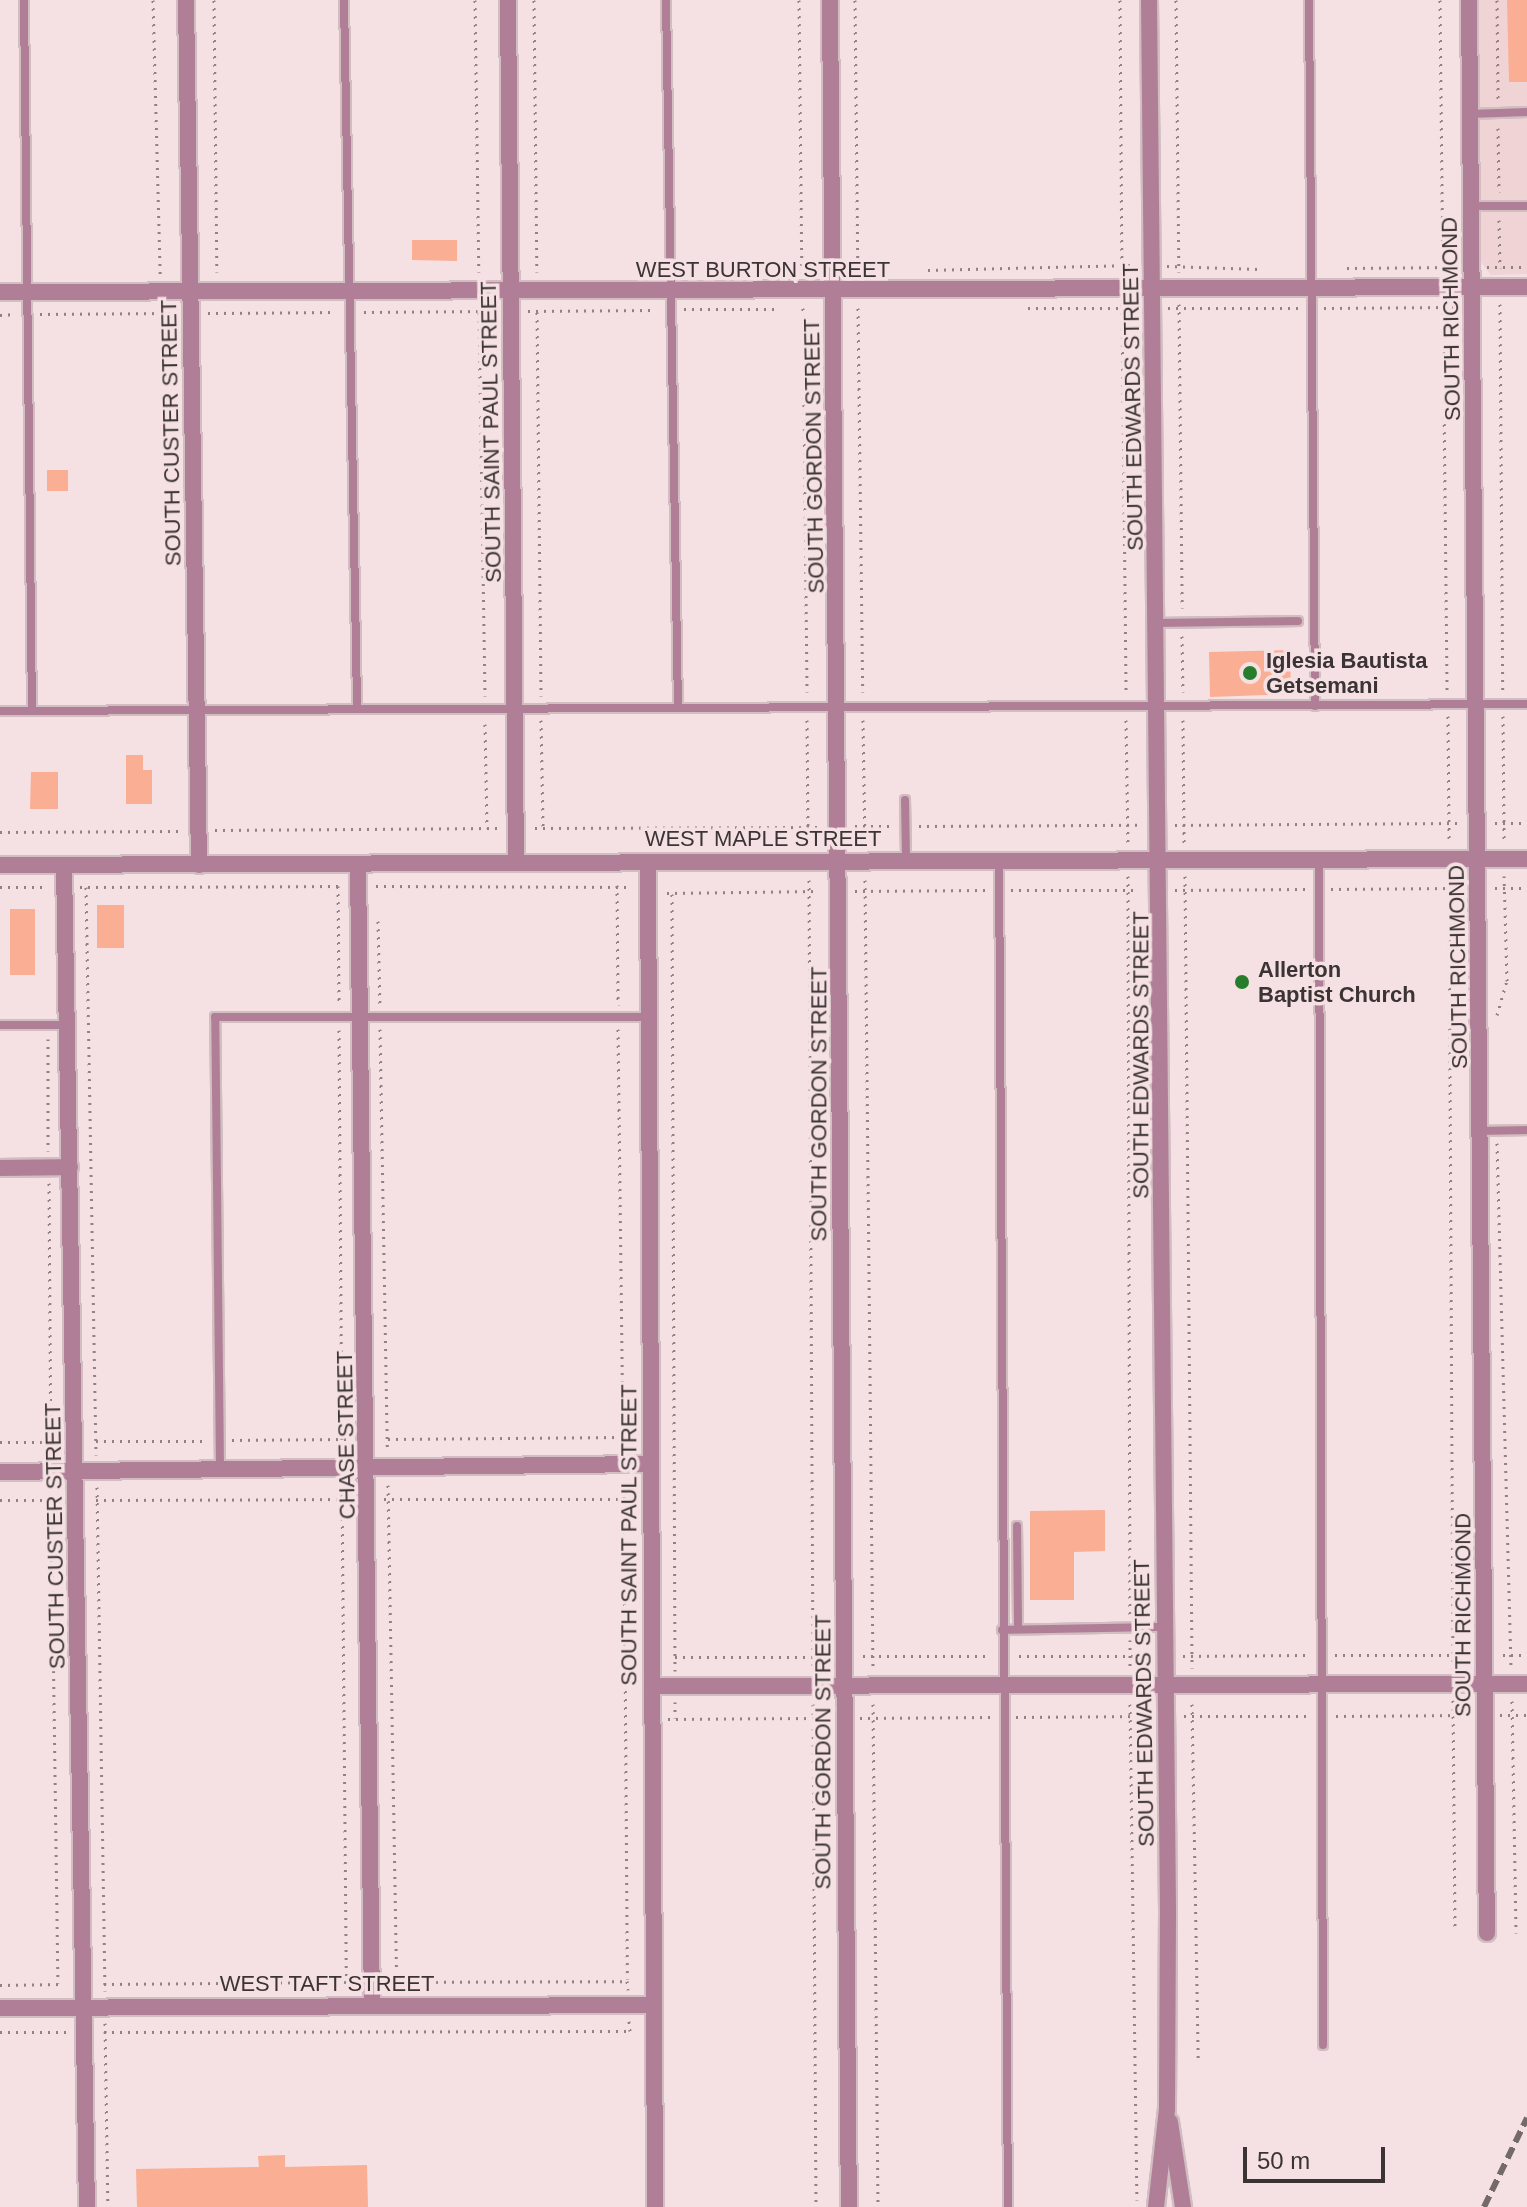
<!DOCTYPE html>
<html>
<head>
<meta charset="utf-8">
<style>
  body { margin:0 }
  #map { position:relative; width:1527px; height:2207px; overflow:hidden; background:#f5e1e3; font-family:Helvetica,sans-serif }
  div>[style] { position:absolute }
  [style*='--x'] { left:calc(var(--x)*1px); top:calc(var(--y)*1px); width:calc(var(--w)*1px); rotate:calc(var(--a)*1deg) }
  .built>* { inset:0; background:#f0d3d5 }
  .building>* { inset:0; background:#faae94 }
  .path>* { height:3px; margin-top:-1.5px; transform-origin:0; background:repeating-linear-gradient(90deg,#8f8283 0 2px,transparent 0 8px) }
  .roads { filter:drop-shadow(2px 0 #d0bec0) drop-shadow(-2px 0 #d0bec0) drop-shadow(0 2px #d0bec0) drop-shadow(0 -2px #d0bec0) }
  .service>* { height:8px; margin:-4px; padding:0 4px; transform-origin:4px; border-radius:4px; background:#b07e97 }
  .minor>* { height:16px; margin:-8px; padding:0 8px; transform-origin:8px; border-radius:8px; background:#b07e97 }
  .tertiary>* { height:16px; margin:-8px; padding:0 8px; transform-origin:8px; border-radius:8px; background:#b07e97 }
  .rail>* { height:6px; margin-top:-3px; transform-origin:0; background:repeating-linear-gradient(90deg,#756a6a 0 12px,transparent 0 18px) }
  .dots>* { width:22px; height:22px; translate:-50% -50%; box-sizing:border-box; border:4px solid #f5e1e3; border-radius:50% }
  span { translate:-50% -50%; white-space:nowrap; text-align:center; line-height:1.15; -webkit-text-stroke:7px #f5e1e3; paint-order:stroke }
  .street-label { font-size:22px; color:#3c3434 }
  .poi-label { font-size:22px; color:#3c3434; font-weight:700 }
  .left { translate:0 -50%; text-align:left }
  .scale { position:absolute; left:1243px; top:2147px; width:142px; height:36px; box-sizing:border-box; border:4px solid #3c3434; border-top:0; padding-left:10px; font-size:24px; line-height:28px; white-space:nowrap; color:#3c3434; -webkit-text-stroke:6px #f5e1e3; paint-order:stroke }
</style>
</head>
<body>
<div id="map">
  <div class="built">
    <div style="clip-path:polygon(1478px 0,1527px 0,1527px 274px,1491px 275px,1480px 261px)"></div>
  </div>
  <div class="building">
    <div style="clip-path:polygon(1507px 0,1527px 0,1527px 82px,1509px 82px)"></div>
    <div style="clip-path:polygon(412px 240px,457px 240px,457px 261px,412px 260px)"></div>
    <div style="clip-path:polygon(47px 470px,68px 470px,68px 491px,47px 491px)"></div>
    <div style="clip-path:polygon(1290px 650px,1291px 694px,1210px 697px,1209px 652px)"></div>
    <div style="clip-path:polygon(126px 755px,143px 755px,143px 770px,152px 770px,152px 804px,126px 804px)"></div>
    <div style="clip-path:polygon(31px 772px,58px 772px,58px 809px,30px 809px)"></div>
    <div style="clip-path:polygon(97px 905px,124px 905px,124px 948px,97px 948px)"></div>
    <div style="clip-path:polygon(10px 909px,35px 909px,35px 975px,10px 975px)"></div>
    <div style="clip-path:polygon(1105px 1510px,1105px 1551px,1074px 1552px,1074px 1600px,1030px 1600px,1030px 1511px)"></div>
    <div style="clip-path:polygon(285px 2155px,285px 2167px,367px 2165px,368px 2207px,137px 2207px,136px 2169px,259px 2167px,258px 2156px)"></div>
  </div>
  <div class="path">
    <div style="--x:153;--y:0;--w:276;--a:88.5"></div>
    <div style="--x:214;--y:0;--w:272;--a:89.4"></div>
    <div style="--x:475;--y:0;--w:272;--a:89.2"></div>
    <div style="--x:534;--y:0;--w:272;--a:89.4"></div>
    <div style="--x:799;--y:0;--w:272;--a:89.4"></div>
    <div style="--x:855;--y:0;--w:272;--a:89.4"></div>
    <div style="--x:1120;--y:0;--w:272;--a:89.6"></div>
    <div style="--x:1176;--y:0;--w:272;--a:89.4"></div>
    <div style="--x:1440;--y:0;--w:268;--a:89.4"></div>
    <div style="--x:1497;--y:0;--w:100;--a:89.4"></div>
    <div style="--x:1498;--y:128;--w:64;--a:89.1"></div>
    <div style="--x:1499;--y:220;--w:48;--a:88.8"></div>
    <div style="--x:1167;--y:266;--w:92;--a:1.9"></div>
    <div style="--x:1487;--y:267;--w:40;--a:0"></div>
    <div style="--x:1347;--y:268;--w:108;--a:-0.5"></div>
    <div style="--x:928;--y:270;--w:207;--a:-1.4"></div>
    <div style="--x:1122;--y:304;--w:388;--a:89.4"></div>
    <div style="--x:1179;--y:304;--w:304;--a:89.4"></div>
    <div style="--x:1443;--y:304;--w:388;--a:89.4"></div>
    <div style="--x:1500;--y:304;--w:388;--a:89.6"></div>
    <div style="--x:803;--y:308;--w:384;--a:89.4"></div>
    <div style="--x:858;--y:308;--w:384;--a:89.3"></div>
    <div style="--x:1028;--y:308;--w:108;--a:0"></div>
    <div style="--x:1168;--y:308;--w:132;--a:0"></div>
    <div style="--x:1324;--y:308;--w:132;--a:-0.4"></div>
    <div style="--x:684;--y:309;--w:92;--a:0"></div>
    <div style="--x:528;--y:311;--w:128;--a:-0.4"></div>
    <div style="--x:364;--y:312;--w:128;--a:-0.4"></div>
    <div style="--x:479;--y:312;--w:384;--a:89.1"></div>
    <div style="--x:537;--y:312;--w:384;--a:89.4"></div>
    <div style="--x:208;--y:313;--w:128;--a:-0.4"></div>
    <div style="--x:40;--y:314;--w:132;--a:-0.4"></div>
    <div style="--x:0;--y:315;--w:16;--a:-4"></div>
    <div style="--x:1182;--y:636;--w:56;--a:89"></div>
    <div style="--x:1448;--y:716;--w:124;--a:89.5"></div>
    <div style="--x:1503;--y:716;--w:124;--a:89.5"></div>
    <div style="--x:541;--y:720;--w:108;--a:88.9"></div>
    <div style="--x:807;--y:720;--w:124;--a:89.5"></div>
    <div style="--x:863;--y:720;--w:124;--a:89.1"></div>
    <div style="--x:1126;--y:720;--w:124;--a:89.1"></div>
    <div style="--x:1183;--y:720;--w:124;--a:89.5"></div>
    <div style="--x:485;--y:724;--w:104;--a:88.9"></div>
    <div style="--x:1495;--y:823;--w:32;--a:0"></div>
    <div style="--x:1175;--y:825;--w:284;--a:-0.4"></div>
    <div style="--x:855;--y:826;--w:36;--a:0"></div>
    <div style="--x:919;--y:826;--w:220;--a:-0.3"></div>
    <div style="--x:535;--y:828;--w:284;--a:-0.2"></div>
    <div style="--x:215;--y:830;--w:284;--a:-0.4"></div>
    <div style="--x:0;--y:832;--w:183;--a:-0.3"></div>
    <div style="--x:1128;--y:876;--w:740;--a:89.85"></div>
    <div style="--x:1185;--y:876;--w:792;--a:89.49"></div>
    <div style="--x:1449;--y:876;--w:792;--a:89.71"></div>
    <div style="--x:809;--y:880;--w:788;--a:89.71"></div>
    <div style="--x:865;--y:880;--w:788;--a:89.42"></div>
    <div style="--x:617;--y:885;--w:120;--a:89.5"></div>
    <div style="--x:338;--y:886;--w:117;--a:89.5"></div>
    <div style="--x:376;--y:886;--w:256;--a:0.2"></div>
    <div style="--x:0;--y:887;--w:48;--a:0"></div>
    <div style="--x:80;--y:887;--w:260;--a:-0.2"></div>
    <div style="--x:86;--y:887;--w:568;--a:88.99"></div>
    <div style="--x:1495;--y:888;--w:32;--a:0"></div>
    <div style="--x:1331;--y:889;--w:128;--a:-0.4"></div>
    <div style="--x:1011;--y:890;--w:128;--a:0"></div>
    <div style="--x:1175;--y:890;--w:132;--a:-0.4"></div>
    <div style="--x:855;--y:891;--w:132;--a:-0.4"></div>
    <div style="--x:667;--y:893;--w:152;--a:-0.8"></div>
    <div style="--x:672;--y:894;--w:777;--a:89.78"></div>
    <div style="--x:378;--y:921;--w:85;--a:88.7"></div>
    <div style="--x:1497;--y:1015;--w:35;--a:-74"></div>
    <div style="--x:1507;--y:981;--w:105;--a:-91.6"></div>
    <div style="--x:380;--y:1029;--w:421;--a:89"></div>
    <div style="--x:618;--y:1029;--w:408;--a:89.3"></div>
    <div style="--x:339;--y:1030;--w:421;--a:89.6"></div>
    <div style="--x:48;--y:1039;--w:112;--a:90"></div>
    <div style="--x:1497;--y:1143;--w:523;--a:88.47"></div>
    <div style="--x:49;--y:1183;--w:272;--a:89.6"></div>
    <div style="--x:388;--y:1439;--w:235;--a:-0.5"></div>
    <div style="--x:623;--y:1437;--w:9;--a:84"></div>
    <div style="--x:232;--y:1440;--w:116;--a:-0.5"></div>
    <div style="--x:96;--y:1441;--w:112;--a:0"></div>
    <div style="--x:0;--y:1442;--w:52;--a:0"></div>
    <div style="--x:388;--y:1485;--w:497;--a:89"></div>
    <div style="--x:342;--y:1486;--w:496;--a:89.5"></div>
    <div style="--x:51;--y:1487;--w:496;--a:89.2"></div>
    <div style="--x:97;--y:1487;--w:504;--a:89.09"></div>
    <div style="--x:624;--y:1498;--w:16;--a:-90"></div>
    <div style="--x:384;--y:1499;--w:240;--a:0"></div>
    <div style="--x:624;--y:1499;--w:480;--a:89.6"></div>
    <div style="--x:0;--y:1500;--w:56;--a:0"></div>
    <div style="--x:96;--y:1500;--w:252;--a:-0.2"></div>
    <div style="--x:1130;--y:1640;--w:28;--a:90"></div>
    <div style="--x:1335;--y:1655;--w:132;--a:0"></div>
    <div style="--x:1503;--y:1655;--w:24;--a:0"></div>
    <div style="--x:863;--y:1656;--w:128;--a:0"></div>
    <div style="--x:1019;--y:1656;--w:128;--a:0"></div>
    <div style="--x:1183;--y:1656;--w:124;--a:-0.5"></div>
    <div style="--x:675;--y:1657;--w:152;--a:0"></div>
    <div style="--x:1453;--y:1700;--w:230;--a:89.5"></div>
    <div style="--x:1512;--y:1701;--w:232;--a:89"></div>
    <div style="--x:675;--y:1702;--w:16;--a:90"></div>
    <div style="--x:813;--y:1704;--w:503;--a:89.66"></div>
    <div style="--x:873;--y:1704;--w:503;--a:89.43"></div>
    <div style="--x:1130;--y:1704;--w:496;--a:89.2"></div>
    <div style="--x:1192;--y:1704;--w:359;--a:89"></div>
    <div style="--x:1500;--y:1715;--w:27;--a:0"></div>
    <div style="--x:1184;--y:1716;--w:125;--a:0"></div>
    <div style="--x:1336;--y:1716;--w:133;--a:-0.4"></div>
    <div style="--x:1016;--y:1717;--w:133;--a:-0.4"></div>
    <div style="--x:860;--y:1718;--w:133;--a:-0.4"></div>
    <div style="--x:668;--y:1719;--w:161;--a:-0.4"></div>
    <div style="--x:388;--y:1982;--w:239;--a:-0.2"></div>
    <div style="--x:627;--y:1981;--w:9;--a:84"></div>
    <div style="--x:104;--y:1984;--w:252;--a:-0.5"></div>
    <div style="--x:0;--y:1985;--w:64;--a:-0.9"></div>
    <div style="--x:105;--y:2023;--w:184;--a:89.1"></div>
    <div style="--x:0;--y:2032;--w:68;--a:0"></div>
    <div style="--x:104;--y:2032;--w:526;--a:-0.11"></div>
    <div style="--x:630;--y:2031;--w:10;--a:-96"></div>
  </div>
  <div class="roads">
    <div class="service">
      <div style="--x:24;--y:0;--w:711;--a:89.36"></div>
      <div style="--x:344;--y:0;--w:705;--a:88.94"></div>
      <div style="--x:666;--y:0;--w:708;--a:89.03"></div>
      <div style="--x:1309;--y:0;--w:706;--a:89.51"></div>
      <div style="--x:1470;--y:114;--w:57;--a:-2"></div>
      <div style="--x:1472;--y:206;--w:55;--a:0"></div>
      <div style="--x:1159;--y:623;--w:139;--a:-0.8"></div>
      <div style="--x:0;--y:711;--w:1527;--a:-0.26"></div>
      <div style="--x:905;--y:800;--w:60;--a:89"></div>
      <div style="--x:999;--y:860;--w:1347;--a:89.62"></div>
      <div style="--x:1319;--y:860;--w:1185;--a:89.81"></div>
      <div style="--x:0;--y:1025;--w:67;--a:0"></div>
      <div style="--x:1482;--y:1131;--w:45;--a:-1.3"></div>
      <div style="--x:220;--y:1470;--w:453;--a:-90.6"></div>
      <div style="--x:215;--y:1017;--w:433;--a:0"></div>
      <div style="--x:1017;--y:1526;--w:103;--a:89.4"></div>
      <div style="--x:1002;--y:1630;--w:163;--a:-1.1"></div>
    </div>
    <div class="minor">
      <div style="--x:186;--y:0;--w:865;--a:89.14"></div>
      <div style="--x:508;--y:0;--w:863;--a:89.47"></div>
      <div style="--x:830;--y:0;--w:2207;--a:89.51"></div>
      <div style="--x:1469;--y:0;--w:1933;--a:89.47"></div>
      <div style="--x:0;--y:292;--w:1527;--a:-0.19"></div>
      <div style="--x:648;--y:862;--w:1345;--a:89.7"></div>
      <div style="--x:358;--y:864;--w:1142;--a:89.3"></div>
      <div style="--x:64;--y:865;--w:1342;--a:89.02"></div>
      <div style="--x:0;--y:1168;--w:70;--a:-0.8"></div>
      <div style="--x:0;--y:1472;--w:650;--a:-0.71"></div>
      <div style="--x:652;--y:1686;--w:875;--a:-0.13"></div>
      <div style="--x:0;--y:2008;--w:653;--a:-0.26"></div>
    </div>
    <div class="tertiary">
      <div style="--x:1149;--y:0;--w:1914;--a:89.43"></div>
      <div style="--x:1168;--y:1914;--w:195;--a:90.3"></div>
      <div style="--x:1167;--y:2109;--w:99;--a:96.4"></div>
      <div style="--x:0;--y:865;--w:1527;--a:-0.23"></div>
      <div style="--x:1170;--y:2122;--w:86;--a:81.3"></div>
    </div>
  </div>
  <div class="rail">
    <div style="--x:1484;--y:2207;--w:99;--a:-64.2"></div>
  </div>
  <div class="dots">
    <div style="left:1250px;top:673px;background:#277d2b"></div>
    <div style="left:1242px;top:982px;background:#277d2b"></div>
  </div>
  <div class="street-label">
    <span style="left:763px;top:270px">WEST BURTON STREET</span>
    <span style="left:1451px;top:319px;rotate:-91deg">SOUTH RICHMOND</span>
    <span style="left:1133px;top:407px;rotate:-91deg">SOUTH EDWARDS STREET</span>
    <span style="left:491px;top:432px;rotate:-91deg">SOUTH SAINT PAUL STREET</span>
    <span style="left:171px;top:433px;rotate:-91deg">SOUTH CUSTER STREET</span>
    <span style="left:814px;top:456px;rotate:-91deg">SOUTH GORDON STREET</span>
    <span style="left:763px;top:839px">WEST MAPLE STREET</span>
    <span style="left:1458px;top:967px;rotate:-91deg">SOUTH RICHMOND</span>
    <span style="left:1141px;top:1055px;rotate:-90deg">SOUTH EDWARDS STREET</span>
    <span style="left:819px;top:1104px;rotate:-90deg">SOUTH GORDON STREET</span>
    <span style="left:346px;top:1435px;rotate:-91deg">CHASE STREET</span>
    <span style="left:629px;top:1535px;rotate:-90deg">SOUTH SAINT PAUL STREET</span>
    <span style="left:55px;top:1536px;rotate:-91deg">SOUTH CUSTER STREET</span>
    <span style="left:1463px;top:1615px;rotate:-90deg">SOUTH RICHMOND</span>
    <span style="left:1144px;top:1703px;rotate:-91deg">SOUTH EDWARDS STREET</span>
    <span style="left:823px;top:1752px;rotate:-90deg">SOUTH GORDON STREET</span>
    <span style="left:327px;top:1984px">WEST TAFT STREET</span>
  </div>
  <div class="poi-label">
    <span class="left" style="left:1266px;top:673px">Iglesia Bautista<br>Getsemani</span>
    <span class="left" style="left:1258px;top:982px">Allerton<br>Baptist Church</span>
  </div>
  <div class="scale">50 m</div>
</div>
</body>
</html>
